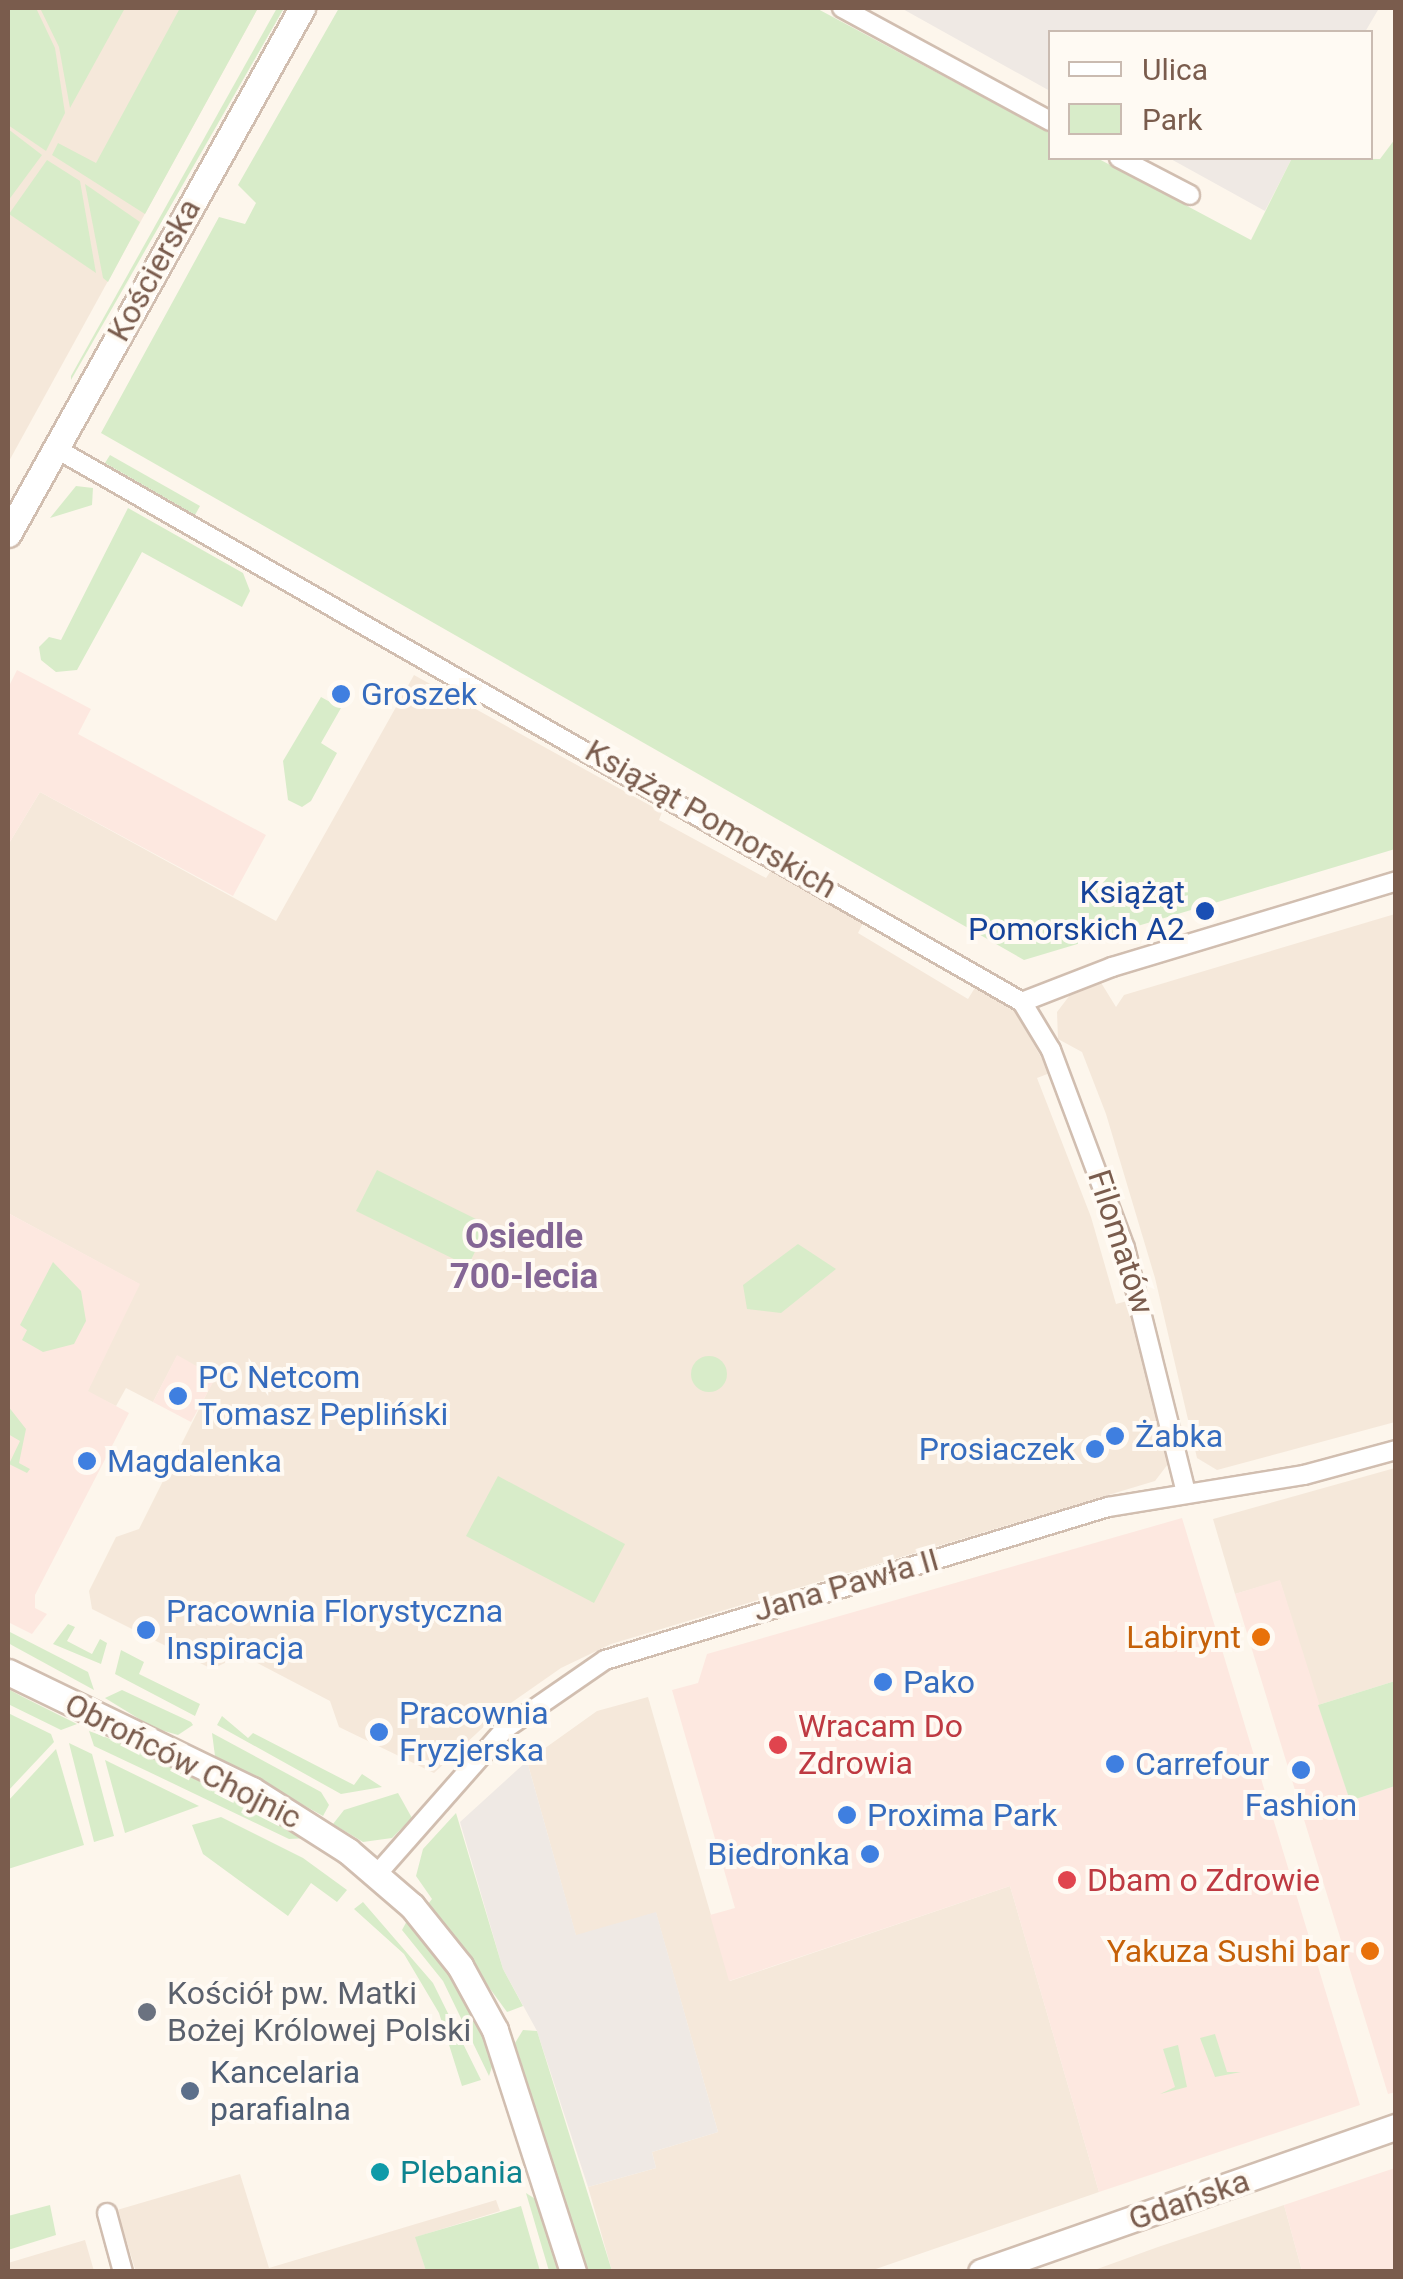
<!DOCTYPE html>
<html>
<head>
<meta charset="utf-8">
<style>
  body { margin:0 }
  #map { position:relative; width:1403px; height:2279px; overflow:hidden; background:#fdf6ec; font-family:Roboto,sans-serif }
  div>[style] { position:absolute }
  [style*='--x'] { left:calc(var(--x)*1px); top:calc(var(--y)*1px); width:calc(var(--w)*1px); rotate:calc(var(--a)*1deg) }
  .residential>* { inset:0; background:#f5e8da }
  .commercial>* { inset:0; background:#fde8e0 }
  .industrial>* { inset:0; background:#efe9e4 }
  .green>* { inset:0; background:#d8ecc9 }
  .round { border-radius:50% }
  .roads { filter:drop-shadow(2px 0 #d1beb0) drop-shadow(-2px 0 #d1beb0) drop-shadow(0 2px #d1beb0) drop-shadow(0 -2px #d1beb0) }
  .street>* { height:18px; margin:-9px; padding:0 9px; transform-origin:9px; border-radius:9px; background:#fff }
  .secondary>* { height:25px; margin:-12.5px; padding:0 12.5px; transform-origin:12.5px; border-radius:12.5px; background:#fff }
  .dots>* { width:28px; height:28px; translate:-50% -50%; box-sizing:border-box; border:5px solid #fffaf3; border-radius:50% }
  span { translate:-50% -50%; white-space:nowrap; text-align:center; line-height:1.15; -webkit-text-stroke:8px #fffaf3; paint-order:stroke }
  .street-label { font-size:32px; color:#7a5c4d }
  .shop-label { font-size:32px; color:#366cbe }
  .left { translate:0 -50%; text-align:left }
  .right { translate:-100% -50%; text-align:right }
  .transit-label { font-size:32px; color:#164399 }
  .food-label { font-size:32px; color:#c56008 }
  .health-label { font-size:32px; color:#be3a42 }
  .worship-label { font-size:32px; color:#5b616d }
  .service-label { font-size:32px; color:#4e5e75 }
  .culture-label { font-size:32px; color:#0d838f }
  .neighbourhood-label { font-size:35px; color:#846695; font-weight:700 }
  .frame { position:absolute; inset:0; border:10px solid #7a5c4d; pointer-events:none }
  .legend { position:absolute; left:1048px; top:30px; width:325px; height:130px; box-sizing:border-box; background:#fffaf3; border:2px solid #cabbb1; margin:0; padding:12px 18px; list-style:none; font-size:30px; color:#7a5c4d }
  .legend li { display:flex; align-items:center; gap:20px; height:50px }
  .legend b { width:50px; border:2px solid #cabbb1 }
</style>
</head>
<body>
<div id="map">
  <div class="residential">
    <div style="clip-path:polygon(8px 8px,258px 8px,8px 463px)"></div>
    <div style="clip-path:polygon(414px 675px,662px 812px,659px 820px,766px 878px,774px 866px,864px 921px,858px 933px,968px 999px,976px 986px,1012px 1006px,1050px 1073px,1037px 1078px,1091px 1217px,1116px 1304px,1131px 1300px,1168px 1464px,1155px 1481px,611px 1644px,561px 1668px,505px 1707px,434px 1773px,339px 1727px,330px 1701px,242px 1655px,212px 1669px,92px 1609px,89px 1591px,116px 1537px,139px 1529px,215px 1377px,177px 1356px,153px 1402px,126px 1388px,116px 1406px,87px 1392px,139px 1284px,8px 1213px,8px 845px,40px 792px,276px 921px)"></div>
    <div style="clip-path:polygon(1395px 914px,1395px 1422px,1217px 1470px,1197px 1458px,1155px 1278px,1106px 1114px,1082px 1052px,1058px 1039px,1057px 1012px,1070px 995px,1100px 981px,1116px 1007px,1124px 995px)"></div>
    <div style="clip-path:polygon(1395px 1468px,1395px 1681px,1318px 1705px,1280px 1581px,1235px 1594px,1213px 1519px)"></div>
    <div style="clip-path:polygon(648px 1697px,730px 1981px,1010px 1886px,1099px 2192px,870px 2271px,612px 2271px,588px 2187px,656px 2168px,652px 2152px,718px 2132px,656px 1913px,576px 1936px,527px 1761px,597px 1711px)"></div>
    <div style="clip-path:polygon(240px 2174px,269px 2268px,496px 2200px,500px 2211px,416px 2237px,426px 2271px,136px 2272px,117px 2210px)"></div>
    <div style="clip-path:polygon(1284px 2205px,1302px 2271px,1089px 2272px,1158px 2247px)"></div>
    <div style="clip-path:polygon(85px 2240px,94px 2271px,8px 2271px,8px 2263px)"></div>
  </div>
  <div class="commercial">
    <div style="clip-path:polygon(17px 670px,91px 709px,78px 734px,266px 835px,233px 896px,40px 792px,8px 845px,8px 688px)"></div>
    <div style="clip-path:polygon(8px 1213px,140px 1284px,88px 1391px,129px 1413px,35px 1595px,35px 1608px,47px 1614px,32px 1634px,8px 1622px)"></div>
    <div style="clip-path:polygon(177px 1355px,216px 1377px,191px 1422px,153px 1402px)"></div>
    <div style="clip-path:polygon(1182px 1518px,1360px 2105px,1099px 2192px,1010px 1886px,729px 1981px,710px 1915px,735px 1908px,672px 1690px,698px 1683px,707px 1654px)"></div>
    <div style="clip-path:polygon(1280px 1580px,1350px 1801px,1395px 1786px,1396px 2092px,1388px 2094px,1235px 1594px)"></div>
    <div style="clip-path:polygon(1395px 2168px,1395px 2271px,1302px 2271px,1284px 2205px)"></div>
  </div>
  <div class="industrial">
    <div style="clip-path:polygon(901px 8px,1374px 8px,1378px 10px,1365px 32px,1050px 32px,1050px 91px)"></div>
    <div style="clip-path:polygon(1169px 158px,1292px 158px,1265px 211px)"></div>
    <div style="clip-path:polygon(527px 1761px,576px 1935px,656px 1912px,718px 2132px,652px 2152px,656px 2168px,588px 2187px,537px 2031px,503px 1969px,460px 1822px)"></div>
  </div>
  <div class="green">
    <div style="clip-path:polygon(8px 8px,36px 8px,55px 48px,65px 113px,46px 151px,8px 125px)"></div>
    <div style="clip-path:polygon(40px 8px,125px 8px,70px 108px,59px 47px)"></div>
    <div style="clip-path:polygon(180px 8px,258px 8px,145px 214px,52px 155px,58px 143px,96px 163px)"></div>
    <div style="clip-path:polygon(277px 8px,284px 8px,71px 380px,71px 376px)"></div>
    <div style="clip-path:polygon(339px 8px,816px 8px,1050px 133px,1050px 158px,1097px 158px,1251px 240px,1292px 158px,1380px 159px,1395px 139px,1395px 849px,1024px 960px,101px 433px,219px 217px,245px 224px,256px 203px,238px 185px)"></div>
    <div style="clip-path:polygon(8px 129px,42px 155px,8px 201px)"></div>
    <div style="clip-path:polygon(47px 160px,80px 181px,96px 273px,9px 214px)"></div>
    <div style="clip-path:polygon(85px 184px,140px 222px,108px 282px,103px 278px)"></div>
    <div style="clip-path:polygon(110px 455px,200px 506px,195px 515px,105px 463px)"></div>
    <div style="clip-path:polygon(76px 486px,93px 488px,92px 505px,50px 518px)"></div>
    <div style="clip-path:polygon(128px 508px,243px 573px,250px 591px,242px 607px,142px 552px,77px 670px,56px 672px,41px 660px,39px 647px,49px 637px,61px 640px)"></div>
    <div style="clip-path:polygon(321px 697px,341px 708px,321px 743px,337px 753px,311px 801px,302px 807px,288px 800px,283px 761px)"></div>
    <div style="clip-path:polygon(377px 1170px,488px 1225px,468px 1266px,356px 1211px)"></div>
    <div style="clip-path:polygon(798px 1244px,836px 1269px,781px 1313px,747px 1309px,743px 1285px)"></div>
    <div style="clip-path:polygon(53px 1262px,81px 1291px,86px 1321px,74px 1344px,43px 1352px,22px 1340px,27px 1330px,20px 1325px)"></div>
    <div class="round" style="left:691px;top:1356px;width:36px;height:36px"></div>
    <div style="clip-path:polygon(8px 1406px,26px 1429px,19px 1463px,30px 1469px,27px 1473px,9px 1464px,20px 1441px,8px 1434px)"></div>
    <div style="clip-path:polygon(498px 1476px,625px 1544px,594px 1603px,466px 1536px)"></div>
    <div style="clip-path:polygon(68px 1624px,75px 1627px,67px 1641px,92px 1654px,100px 1639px,107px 1643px,101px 1664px,53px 1644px)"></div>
    <div style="clip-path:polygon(8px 1631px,88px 1672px,94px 1690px,8px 1643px)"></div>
    <div style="clip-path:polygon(121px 1650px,144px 1662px,139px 1674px,200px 1704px,195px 1716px,115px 1674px)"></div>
    <div style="clip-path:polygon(1395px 1681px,1395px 1786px,1350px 1801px,1318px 1705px)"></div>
    <div style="clip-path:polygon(8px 1689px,23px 1697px,77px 1724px,61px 1730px,8px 1704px)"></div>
    <div style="clip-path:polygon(122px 1690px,191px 1722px,193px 1725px,178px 1735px,154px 1728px,105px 1698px)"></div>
    <div style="clip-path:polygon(8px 1713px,51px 1734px,54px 1742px,8px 1791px)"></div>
    <div style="clip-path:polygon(222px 1716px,248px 1738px,253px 1733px,354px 1785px,362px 1774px,382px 1787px,341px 1794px,217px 1725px)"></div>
    <div style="clip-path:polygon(89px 1731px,156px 1756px,310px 1838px,289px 1839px,147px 1771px,94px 1746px)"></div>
    <div style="clip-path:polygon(212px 1733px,321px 1792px,329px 1805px,323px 1816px,215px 1756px)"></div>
    <div style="clip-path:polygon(69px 1743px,92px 1754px,114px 1836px,94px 1842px)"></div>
    <div style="clip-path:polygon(56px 1749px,84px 1845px,8px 1869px,8px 1801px)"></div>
    <div style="clip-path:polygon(105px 1760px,199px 1806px,125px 1833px)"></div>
    <div style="clip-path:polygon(398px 1793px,412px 1818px,392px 1838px,363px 1842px,333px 1824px,344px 1810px)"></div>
    <div style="clip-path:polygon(456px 1813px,503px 1969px,523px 2006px,507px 2012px,428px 1904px,432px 1899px,416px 1876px,423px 1849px)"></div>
    <div style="clip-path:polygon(221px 1817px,303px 1858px,347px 1890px,337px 1902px,311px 1883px,288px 1916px,203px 1854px,192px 1825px)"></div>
    <div style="clip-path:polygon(363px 1902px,433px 1983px,481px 2080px,462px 2086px,439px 2013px,404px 1954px,354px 1909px)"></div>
    <div style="clip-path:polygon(408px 1919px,465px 1997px,494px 2061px,489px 2076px,443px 1981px,402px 1930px)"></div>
    <div style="clip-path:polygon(523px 2030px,537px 2031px,612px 2271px,587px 2271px,515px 2043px)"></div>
    <div style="clip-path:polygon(1215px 2034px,1227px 2072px,1241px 2072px,1215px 2077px,1200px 2038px)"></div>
    <div style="clip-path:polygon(1178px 2045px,1187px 2087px,1160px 2094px,1175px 2087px,1163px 2049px)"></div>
    <div style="clip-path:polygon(526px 2193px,540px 2202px,561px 2271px,549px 2271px)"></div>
    <div style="clip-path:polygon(50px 2205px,56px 2235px,8px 2250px,8px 2216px)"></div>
    <div style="clip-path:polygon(521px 2206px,540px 2271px,426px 2271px,415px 2237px)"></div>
  </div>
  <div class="roads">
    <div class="street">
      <div style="--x:842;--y:8;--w:237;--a:28.5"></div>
      <div style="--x:1119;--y:158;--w:80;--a:27.5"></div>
      <div style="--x:55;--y:448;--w:1114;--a:29.81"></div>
      <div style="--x:1022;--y:1002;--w:56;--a:58.9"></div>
      <div style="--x:1051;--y:1050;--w:211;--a:69.5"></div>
      <div style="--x:1125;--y:1248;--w:252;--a:76"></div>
      <div style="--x:1022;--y:1002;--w:97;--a:-21.3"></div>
      <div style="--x:1112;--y:967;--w:297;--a:-16.8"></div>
      <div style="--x:378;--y:1873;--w:192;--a:-48.6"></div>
      <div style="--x:505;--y:1729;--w:121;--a:-34.6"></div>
      <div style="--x:605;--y:1660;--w:526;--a:-16.92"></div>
      <div style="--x:1108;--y:1507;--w:199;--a:-9.3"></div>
      <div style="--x:1304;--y:1475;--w:95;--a:-15.2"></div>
      <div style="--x:107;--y:2213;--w:61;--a:74.8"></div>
    </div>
    <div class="secondary">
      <div style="--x:8;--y:534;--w:603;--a:-60.8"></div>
      <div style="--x:8;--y:1672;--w:271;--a:25.8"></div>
      <div style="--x:252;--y:1790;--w:114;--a:32.4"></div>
      <div style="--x:348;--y:1851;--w:84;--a:40.7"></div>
      <div style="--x:412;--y:1906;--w:77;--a:51.3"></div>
      <div style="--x:460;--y:1966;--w:73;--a:61.3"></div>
      <div style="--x:495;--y:2030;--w:254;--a:72.1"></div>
      <div style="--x:981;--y:2272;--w:440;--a:-19.3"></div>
    </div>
  </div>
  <div class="dots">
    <div style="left:341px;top:694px;background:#3f7fe0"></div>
    <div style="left:1205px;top:911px;background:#1a4fb4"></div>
    <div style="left:178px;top:1396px;background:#3f7fe0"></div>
    <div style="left:1115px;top:1436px;background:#3f7fe0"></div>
    <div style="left:1095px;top:1449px;background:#3f7fe0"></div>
    <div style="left:87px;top:1461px;background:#3f7fe0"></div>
    <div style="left:146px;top:1630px;background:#3f7fe0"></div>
    <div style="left:1261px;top:1637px;background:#e8710a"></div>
    <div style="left:883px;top:1682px;background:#3f7fe0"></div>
    <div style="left:379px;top:1732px;background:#3f7fe0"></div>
    <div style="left:778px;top:1745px;background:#e0444e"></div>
    <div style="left:1115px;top:1764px;background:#3f7fe0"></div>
    <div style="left:1301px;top:1770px;background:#3f7fe0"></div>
    <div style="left:847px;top:1815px;background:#3f7fe0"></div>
    <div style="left:870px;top:1854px;background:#3f7fe0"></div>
    <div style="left:1067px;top:1880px;background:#e0444e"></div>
    <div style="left:1370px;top:1951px;background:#e8710a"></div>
    <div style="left:147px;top:2012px;background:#6b7280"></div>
    <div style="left:190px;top:2091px;background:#5c6f8a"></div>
    <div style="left:380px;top:2172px;background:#0f9aa8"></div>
  </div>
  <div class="street-label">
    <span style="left:154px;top:270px;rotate:-61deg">Kościerska</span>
    <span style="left:711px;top:819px;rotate:30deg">Książąt Pomorskich</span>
    <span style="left:1121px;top:1242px;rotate:72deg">Filomatów</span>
    <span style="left:846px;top:1585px;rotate:-16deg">Jana Pawła II</span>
    <span style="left:183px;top:1761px;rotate:27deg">Obrońców Chojnic</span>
    <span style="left:1189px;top:2200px;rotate:-19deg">Gdańska</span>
  </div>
  <div class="shop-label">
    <span class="left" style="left:361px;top:694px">Groszek</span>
    <span class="left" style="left:198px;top:1396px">PC Netcom<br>Tomasz Pepliński</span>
    <span class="left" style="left:1135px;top:1436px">Żabka</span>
    <span class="right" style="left:1075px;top:1449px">Prosiaczek</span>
    <span class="left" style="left:107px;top:1461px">Magdalenka</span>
    <span class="left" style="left:166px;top:1630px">Pracownia Florystyczna<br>Inspiracja</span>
    <span class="left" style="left:903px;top:1682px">Pako</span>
    <span class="left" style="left:399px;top:1732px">Pracownia<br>Fryzjerska</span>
    <span class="left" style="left:1135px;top:1764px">Carrefour</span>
    <span style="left:1301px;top:1805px">Fashion</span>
    <span class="left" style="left:867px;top:1815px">Proxima Park</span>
    <span class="right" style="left:850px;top:1854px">Biedronka</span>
  </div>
  <div class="transit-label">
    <span class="right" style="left:1185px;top:911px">Książąt<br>Pomorskich A2</span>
  </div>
  <div class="food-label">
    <span class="right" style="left:1241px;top:1637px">Labirynt</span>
    <span class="right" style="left:1350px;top:1951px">Yakuza Sushi bar</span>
  </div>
  <div class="health-label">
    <span class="left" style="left:798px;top:1745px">Wracam Do<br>Zdrowia</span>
    <span class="left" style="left:1087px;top:1880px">Dbam o Zdrowie</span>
  </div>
  <div class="worship-label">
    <span class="left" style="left:167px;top:2012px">Kościół pw. Matki<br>Bożej Królowej Polski</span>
  </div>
  <div class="service-label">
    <span class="left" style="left:210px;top:2091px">Kancelaria<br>parafialna</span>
  </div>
  <div class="culture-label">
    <span class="left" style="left:400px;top:2172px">Plebania</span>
  </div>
  <div class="neighbourhood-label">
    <span style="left:524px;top:1257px">Osiedle<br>700-lecia</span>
  </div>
  <div class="frame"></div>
  <ul class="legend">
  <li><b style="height:12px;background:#fff"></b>Ulica</li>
  <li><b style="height:28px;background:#d8ecc9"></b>Park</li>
  </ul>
</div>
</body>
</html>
